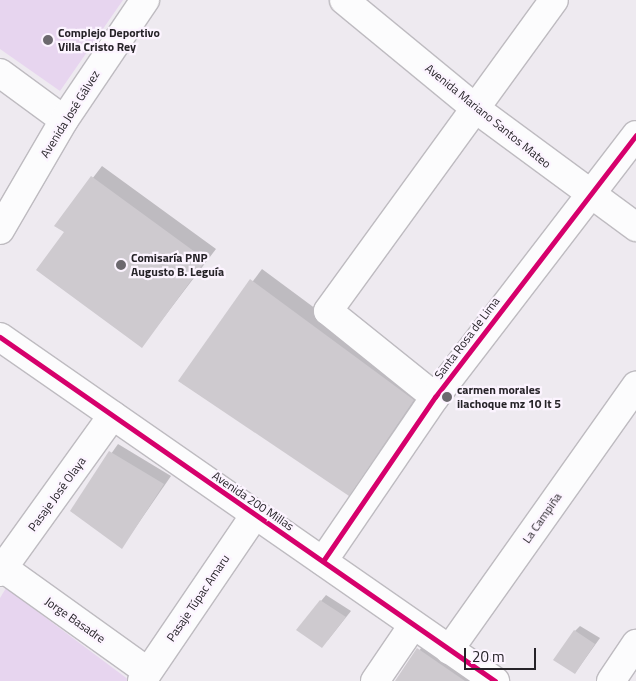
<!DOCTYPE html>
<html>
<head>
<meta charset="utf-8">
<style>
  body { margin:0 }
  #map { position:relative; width:636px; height:681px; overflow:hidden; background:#eeeaf0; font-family:"Titillium Web",sans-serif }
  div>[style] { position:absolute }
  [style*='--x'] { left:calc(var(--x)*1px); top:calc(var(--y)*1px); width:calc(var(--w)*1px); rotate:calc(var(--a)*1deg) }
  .green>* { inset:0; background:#e7d5ef }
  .shadow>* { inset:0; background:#0003 }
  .building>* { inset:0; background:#cecacf }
  .roads { filter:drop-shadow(1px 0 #bebbc0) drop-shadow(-1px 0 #bebbc0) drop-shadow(0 1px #bebbc0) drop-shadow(0 -1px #bebbc0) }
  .street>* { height:28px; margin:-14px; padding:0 14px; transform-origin:14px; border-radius:14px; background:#fcfcfd }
  .secondary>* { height:28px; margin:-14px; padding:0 14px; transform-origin:14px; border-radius:14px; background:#fcfcfd }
  .cycleway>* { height:5px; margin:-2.5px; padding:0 2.5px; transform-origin:2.5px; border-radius:2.5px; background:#d6006c }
  .dots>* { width:14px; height:14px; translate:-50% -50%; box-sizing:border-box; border:2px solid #fcf4ff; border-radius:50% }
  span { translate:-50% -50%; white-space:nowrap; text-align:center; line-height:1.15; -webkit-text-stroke:4.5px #fcf4ff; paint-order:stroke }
  .poi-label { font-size:12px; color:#262328; font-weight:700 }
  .left { translate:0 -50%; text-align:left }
  .street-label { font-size:12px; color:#262328 }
  .scale { position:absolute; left:464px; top:648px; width:72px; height:22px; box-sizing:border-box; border:2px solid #262328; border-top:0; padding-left:6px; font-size:15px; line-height:18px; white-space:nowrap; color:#262328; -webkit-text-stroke:4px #fcf4ff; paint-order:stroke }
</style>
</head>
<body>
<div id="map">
  <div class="green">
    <div style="clip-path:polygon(0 0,123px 0,60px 91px,0 49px)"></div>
    <div style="clip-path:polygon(6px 588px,129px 680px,128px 681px,0 681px,0 598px)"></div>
  </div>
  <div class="shadow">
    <div style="clip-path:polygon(102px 166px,216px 249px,142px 346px,65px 232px,56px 226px)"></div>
    <div style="clip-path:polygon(262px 269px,424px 389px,349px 494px,179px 381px)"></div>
    <div style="clip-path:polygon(118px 444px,171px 476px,122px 547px,71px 511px)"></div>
    <div style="clip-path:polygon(326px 595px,351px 611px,328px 640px,298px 629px)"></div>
    <div style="clip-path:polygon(580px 626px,600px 638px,575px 673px,575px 631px)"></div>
    <div style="clip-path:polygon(424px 644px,478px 681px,397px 681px)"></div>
  </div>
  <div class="building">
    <div style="clip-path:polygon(91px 176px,206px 260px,142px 348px,36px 270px,64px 232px,54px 226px)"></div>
    <div style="clip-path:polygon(250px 279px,414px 400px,349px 496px,178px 381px)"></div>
    <div style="clip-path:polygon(109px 451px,164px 484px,122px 549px,70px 511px)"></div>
    <div style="clip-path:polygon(320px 600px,346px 617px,322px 648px,296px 630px)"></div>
    <div style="clip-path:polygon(574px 630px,595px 644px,575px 674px,553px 660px)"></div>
    <div style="clip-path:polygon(417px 648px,465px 681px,395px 681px)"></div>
  </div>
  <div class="roads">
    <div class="street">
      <div style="--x:344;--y:0;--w:171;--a:39.5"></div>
      <div style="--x:476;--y:109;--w:199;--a:36.4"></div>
      <div style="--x:0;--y:73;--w:79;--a:36.3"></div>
      <div style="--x:435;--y:397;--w:137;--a:-141.2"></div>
      <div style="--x:328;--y:311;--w:384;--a:-54"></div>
      <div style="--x:323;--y:561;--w:199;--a:-55.7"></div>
      <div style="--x:435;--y:397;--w:330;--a:-52.5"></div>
      <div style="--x:3;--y:568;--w:178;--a:35.6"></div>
      <div style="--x:0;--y:572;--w:193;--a:-54.3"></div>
      <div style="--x:449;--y:650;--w:324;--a:-54.7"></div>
      <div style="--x:142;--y:681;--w:199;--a:-55.8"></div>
      <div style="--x:375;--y:681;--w:68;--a:-55.8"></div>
      <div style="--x:611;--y:681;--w:45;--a:-56"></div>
    </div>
    <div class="secondary">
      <div style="--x:0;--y:230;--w:127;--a:-59.8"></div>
      <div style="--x:64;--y:120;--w:145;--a:-56"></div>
      <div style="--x:0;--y:337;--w:603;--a:34.8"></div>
    </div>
  </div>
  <div class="cycleway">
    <div style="--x:0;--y:337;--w:603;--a:34.8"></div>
    <div style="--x:323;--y:561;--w:199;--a:-55.7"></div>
    <div style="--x:435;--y:397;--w:330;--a:-52.5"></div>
  </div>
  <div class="dots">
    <div style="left:48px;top:40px;background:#6c696e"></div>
    <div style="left:121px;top:265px;background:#6c696e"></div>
    <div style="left:447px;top:397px;background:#6c696e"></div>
  </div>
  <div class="poi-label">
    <span class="left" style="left:58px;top:40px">Complejo Deportivo<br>Villa Cristo Rey</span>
    <span class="left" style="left:131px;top:265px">Comisaría PNP<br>Augusto B. Leguía</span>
    <span class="left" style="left:457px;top:397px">carmen morales<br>ilachoque mz 10 lt 5</span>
  </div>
  <div class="street-label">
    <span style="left:70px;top:114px;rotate:-58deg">Avenida José Gálvez</span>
    <span style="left:488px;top:116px;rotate:39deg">Avenida Mariano Santos Mateo</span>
    <span style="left:467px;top:338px;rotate:-53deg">Santa Rosa de Lima</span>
    <span style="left:57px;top:494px;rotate:-54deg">Pasaje José Olaya</span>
    <span style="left:253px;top:501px;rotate:34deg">Avenida 200 Millas</span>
    <span style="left:542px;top:518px;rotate:-55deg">La Campiña</span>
    <span style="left:198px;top:598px;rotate:-56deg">Pasaje Túpac Amaru</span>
    <span style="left:75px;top:620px;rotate:35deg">Jorge Basadre</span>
  </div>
  <div class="scale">20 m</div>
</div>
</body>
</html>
